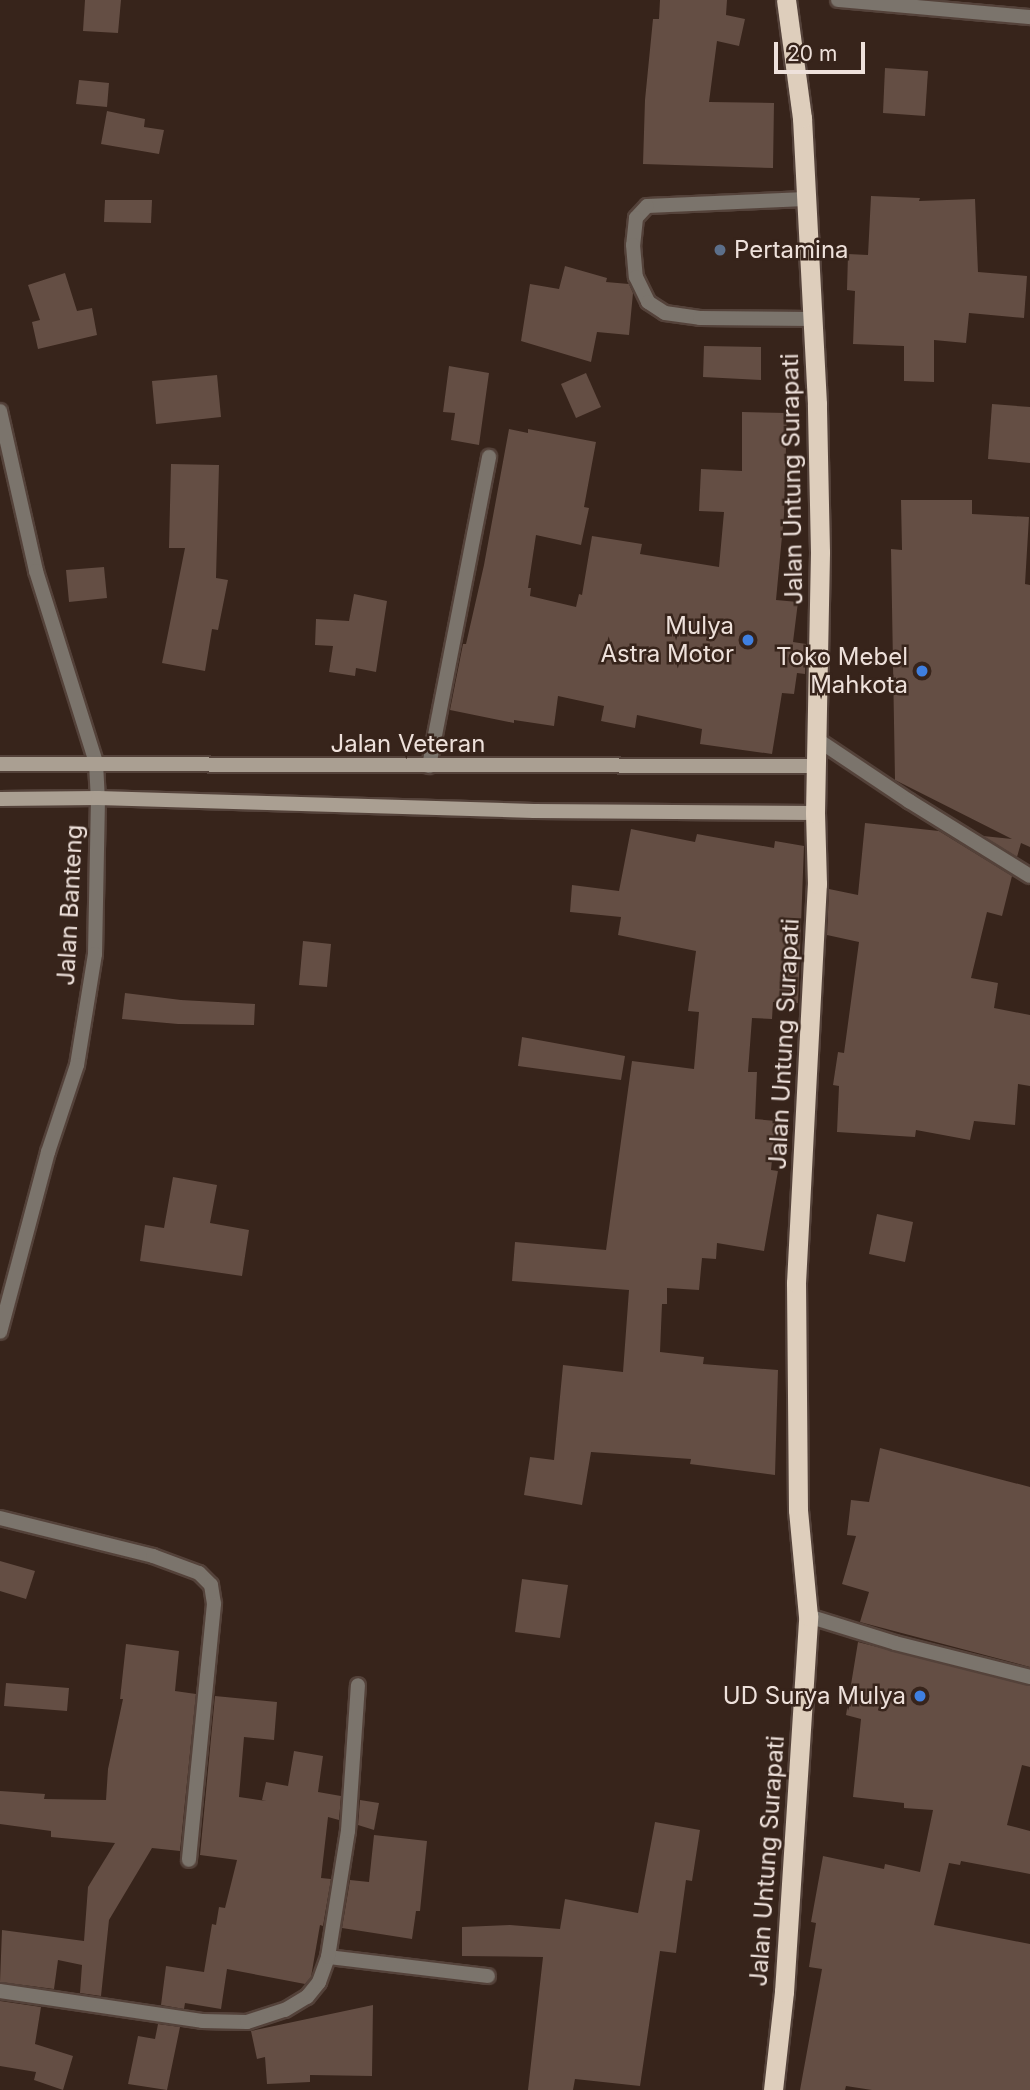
<!DOCTYPE html>
<html>
<head>
<meta charset="utf-8">
<style>
  body { margin:0 }
  #map { position:relative; width:1030px; height:2090px; overflow:hidden; background:#37241b; font-family:Inter,sans-serif }
  div>[style] { position:absolute }
  [style*='--x'] { left:calc(var(--x)*1px); top:calc(var(--y)*1px); width:calc(var(--w)*1px); rotate:calc(var(--a)*1deg) }
  .building>* { inset:0; background:#644e44 }
  .roads { filter:drop-shadow(2px 0 #54423a) drop-shadow(-2px 0 #54423a) drop-shadow(0 2px #54423a) drop-shadow(0 -2px #54423a) }
  .service>* { height:14px; margin:-7px; padding:0 7px; transform-origin:7px; border-radius:7px; background:#7b746c }
  .minor>* { height:14px; margin:-7px; padding:0 7px; transform-origin:7px; border-radius:7px; background:#7b746c }
  .secondary>* { height:14px; margin:-7px; padding:0 7px; transform-origin:7px; border-radius:7px; background:#aa9f92 }
  .trunk>* { height:19px; margin:-9.5px; padding:0 9.5px; transform-origin:9.5px; border-radius:9.5px; background:#decebc }
  .dots>* { width:19px; height:19px; translate:-50% -50%; box-sizing:border-box; border:4px solid #37241b; border-radius:50% }
  span { translate:-50% -50%; white-space:nowrap; text-align:center; line-height:1.15; -webkit-text-stroke:5px #37241b; paint-order:stroke }
  .poi-label { font-size:24px; color:#eee1db }
  .left { translate:0 -50%; text-align:left }
  .right { translate:-100% -50%; text-align:right }
  .street-label { font-size:24px; color:#eee1db }
  .scale { position:absolute; left:774px; top:42px; width:91px; height:32px; box-sizing:border-box; border:4px solid #eee1db; border-top:0; padding-left:9px; font-size:21px; line-height:24px; white-space:nowrap; color:#eee1db; -webkit-text-stroke:5px #37241b; paint-order:stroke }
</style>
</head>
<body>
<div id="map">
  <div class="building">
    <div style="clip-path:polygon(85px 0,121px 0,118px 33px,83px 31px)"></div>
    <div style="clip-path:polygon(660px 0,727px 0,726px 15px,745px 19px,739px 46px,717px 41px,709px 102px,774px 103px,773px 168px,643px 164px,645px 100px,653px 19px,659px 19px)"></div>
    <div style="clip-path:polygon(885px 68px,928px 71px,925px 116px,883px 113px)"></div>
    <div style="clip-path:polygon(79px 80px,109px 83px,107px 107px,76px 104px)"></div>
    <div style="clip-path:polygon(107px 111px,145px 119px,144px 127px,164px 130px,159px 154px,101px 144px)"></div>
    <div style="clip-path:polygon(871px 196px,920px 198px,919px 201px,975px 199px,978px 272px,1027px 276px,1024px 318px,969px 313px,966px 343px,934px 340px,934px 382px,904px 381px,904px 346px,853px 344px,855px 291px,847px 290px,848px 254px,868px 255px)"></div>
    <div style="clip-path:polygon(105px 200px,152px 200px,151px 223px,104px 222px)"></div>
    <div style="clip-path:polygon(565px 266px,607px 278px,606px 282px,629px 284px,633px 293px,629px 335px,597px 332px,591px 362px,521px 341px,530px 284px,559px 289px)"></div>
    <div style="clip-path:polygon(65px 273px,77px 311px,92px 308px,97px 335px,38px 349px,32px 322px,40px 320px,28px 285px)"></div>
    <div style="clip-path:polygon(704px 346px,761px 347px,761px 380px,703px 377px)"></div>
    <div style="clip-path:polygon(449px 366px,489px 373px,479px 445px,451px 440px,455px 413px,443px 412px)"></div>
    <div style="clip-path:polygon(586px 373px,601px 407px,576px 418px,561px 384px)"></div>
    <div style="clip-path:polygon(217px 375px,221px 417px,156px 424px,152px 381px)"></div>
    <div style="clip-path:polygon(992px 404px,1030px 407px,1030px 463px,988px 459px)"></div>
    <div style="clip-path:polygon(742px 412px,787px 413px,784px 515px,776px 600px,798px 602px,793px 642px,806px 644px,805px 674px,797px 673px,794px 694px,782px 693px,772px 754px,700px 744px,702px 729px,637px 715px,635px 728px,601px 721px,604px 706px,558px 696px,554px 726px,514px 720px,514px 723px,450px 710px,463px 644px,466px 644px,484px 565px,509px 429px,528px 433px,528px 429px,596px 442px,584px 507px,589px 508px,581px 545px,536px 535px,528px 588px,531px 588px,530px 596px,576px 607px,579px 594px,582px 595px,592px 536px,642px 544px,640px 554px,719px 567px,724px 512px,699px 511px,701px 469px,742px 471px)"></div>
    <div style="clip-path:polygon(171px 464px,219px 465px,216px 578px,228px 580px,218px 630px,212px 629px,205px 671px,162px 663px,185px 548px,169px 548px)"></div>
    <div style="clip-path:polygon(901px 500px,972px 500px,972px 514px,1029px 517px,1025px 584px,1030px 585px,1030px 847px,1021px 843px,1017px 857px,983px 836px,1012px 839px,895px 780px,891px 549px,902px 550px)"></div>
    <div style="clip-path:polygon(104px 567px,107px 598px,69px 602px,66px 570px)"></div>
    <div style="clip-path:polygon(354px 594px,387px 601px,376px 672px,356px 668px,355px 676px,329px 672px,333px 646px,315px 645px,316px 619px,349px 621px)"></div>
    <div style="clip-path:polygon(865px 823px,939px 831px,1012px 876px,1002px 916px,987px 912px,971px 978px,998px 983px,994px 1008px,1030px 1015px,1030px 1086px,1018px 1084px,1015px 1125px,974px 1121px,970px 1140px,916px 1130px,915px 1137px,837px 1132px,839px 1086px,833px 1085px,838px 1052px,844px 1053px,859px 942px,827px 935px,829px 889px,858px 895px)"></div>
    <div style="clip-path:polygon(631px 829px,695px 842px,697px 834px,774px 848px,775px 841px,804px 846px,798px 1003px,773px 1002px,772px 1019px,752px 1018px,748px 1072px,757px 1072px,755px 1119px,776px 1121px,771px 1170px,778px 1171px,764px 1251px,717px 1243px,716px 1259px,702px 1258px,699px 1290px,667px 1288px,667px 1304px,662px 1304px,660px 1352px,704px 1357px,703px 1364px,778px 1370px,775px 1475px,690px 1464px,691px 1459px,591px 1452px,582px 1505px,524px 1495px,530px 1457px,554px 1460px,563px 1365px,623px 1372px,629px 1290px,512px 1281px,515px 1242px,606px 1250px,632px 1061px,694px 1069px,699px 1012px,688px 1011px,696px 951px,618px 935px,621px 917px,570px 912px,572px 885px,619px 891px)"></div>
    <div style="clip-path:polygon(303px 941px,331px 944px,327px 987px,299px 985px)"></div>
    <div style="clip-path:polygon(125px 993px,181px 1000px,255px 1004px,254px 1025px,178px 1024px,122px 1019px)"></div>
    <div style="clip-path:polygon(522px 1037px,625px 1056px,621px 1080px,518px 1066px)"></div>
    <div style="clip-path:polygon(173px 1177px,217px 1185px,210px 1223px,249px 1230px,242px 1276px,140px 1261px,145px 1225px,164px 1228px)"></div>
    <div style="clip-path:polygon(877px 1214px,913px 1222px,905px 1262px,869px 1254px)"></div>
    <div style="clip-path:polygon(880px 1448px,1030px 1487px,1030px 1667px,860px 1622px,869px 1592px,842px 1584px,856px 1536px,847px 1535px,851px 1500px,869px 1502px)"></div>
    <div style="clip-path:polygon(0 1561px,35px 1571px,26px 1599px,0 1591px)"></div>
    <div style="clip-path:polygon(522px 1579px,568px 1585px,560px 1638px,515px 1632px)"></div>
    <div style="clip-path:polygon(858px 1642px,1030px 1686px,1030px 1767px,1022px 1765px,1007px 1825px,1030px 1831px,1030px 1874px,961px 1861px,960px 1865px,949px 1863px,934px 1925px,1030px 1944px,1030px 2090px,872px 2090px,846px 2086px,845px 2090px,800px 2090px,822px 1969px,809px 1967px,816px 1923px,811px 1922px,823px 1856px,884px 1869px,885px 1864px,920px 1872px,933px 1810px,904px 1808px,904px 1803px,853px 1797px,861px 1719px,846px 1715px)"></div>
    <div style="clip-path:polygon(126px 1644px,179px 1651px,175px 1691px,196px 1694px,180px 1851px,152px 1848px,109px 1920px,101px 1996px,80px 1993px,82px 1965px,58px 1960px,54px 1989px,0 1982px,2px 1930px,84px 1941px,88px 1887px,115px 1843px,51px 1837px,51px 1831px,0 1824px,0 1791px,45px 1794px,44px 1799px,106px 1800px,108px 1769px,123px 1699px,120px 1699px)"></div>
    <div style="clip-path:polygon(6px 1683px,69px 1688px,67px 1711px,4px 1706px)"></div>
    <div style="clip-path:polygon(215px 1696px,277px 1702px,274px 1740px,244px 1737px,239px 1797px,266px 1801px,262px 1800px,266px 1782px,288px 1786px,294px 1751px,323px 1756px,318px 1792px,341px 1796px,339px 1820px,328px 1817px,321px 1878px,331px 1879px,323px 1926px,320px 1925px,311px 1977px,305px 1984px,227px 1969px,221px 2009px,185px 2003px,184px 2009px,161px 2005px,166px 1966px,204px 1972px,212px 1924px,216px 1925px,219px 1907px,225px 1908px,237px 1860px,200px 1855px)"></div>
    <div style="clip-path:polygon(360px 1800px,379px 1803px,374px 1830px,358px 1825px)"></div>
    <div style="clip-path:polygon(655px 1822px,700px 1830px,692px 1881px,686px 1880px,676px 1953px,660px 1951px,640px 2086px,575px 2079px,573px 2090px,528px 2090px,543px 1957px,462px 1956px,462px 1927px,510px 1925px,560px 1929px,565px 1899px,638px 1913px)"></div>
    <div style="clip-path:polygon(374px 1835px,427px 1841px,420px 1911px,416px 1911px,412px 1939px,342px 1928px,350px 1880px,369px 1882px)"></div>
    <div style="clip-path:polygon(0 2001px,41px 2007px,35px 2044px,73px 2056px,63px 2090px,34px 2080px,36px 2072px,0 2066px)"></div>
    <div style="clip-path:polygon(373px 2005px,372px 2076px,310px 2075px,310px 2082px,267px 2084px,265px 2057px,257px 2059px,251px 2031px)"></div>
    <div style="clip-path:polygon(158px 2024px,180px 2027px,167px 2090px,128px 2084px,138px 2036px,155px 2039px)"></div>
  </div>
  <div class="roads">
    <div class="service">
      <div style="--x:805;--y:199;--w:158;--a:177.5"></div>
      <div style="--x:647;--y:206;--w:16;--a:133"></div>
      <div style="--x:636;--y:218;--w:27;--a:96"></div>
      <div style="--x:633;--y:245;--w:32;--a:85"></div>
      <div style="--x:636;--y:277;--w:28;--a:64"></div>
      <div style="--x:648;--y:302;--w:20;--a:33"></div>
      <div style="--x:665;--y:313;--w:35;--a:8"></div>
      <div style="--x:700;--y:318;--w:112;--a:0.5"></div>
      <div style="--x:818;--y:740;--w:110;--a:33.8"></div>
      <div style="--x:909;--y:801;--w:142;--a:31.8"></div>
    </div>
    <div class="minor">
      <div style="--x:838;--y:0;--w:193;--a:5.1"></div>
      <div style="--x:0;--y:411;--w:164;--a:77.3"></div>
      <div style="--x:36;--y:571;--w:201;--a:72.6"></div>
      <div style="--x:96;--y:763;--w:35;--a:87"></div>
      <div style="--x:98;--y:798;--w:156;--a:91.1"></div>
      <div style="--x:95;--y:954;--w:112;--a:99.2"></div>
      <div style="--x:77;--y:1065;--w:92;--a:108.4"></div>
      <div style="--x:48;--y:1152;--w:186;--a:104.9"></div>
      <div style="--x:429;--y:766;--w:315;--a:-79"></div>
      <div style="--x:0;--y:1518;--w:158;--a:13.9"></div>
      <div style="--x:153;--y:1556;--w:49;--a:20.3"></div>
      <div style="--x:199;--y:1573;--w:17;--a:45"></div>
      <div style="--x:211;--y:1585;--w:19;--a:81"></div>
      <div style="--x:214;--y:1604;--w:257;--a:95.6"></div>
      <div style="--x:808;--y:1616;--w:91;--a:17.2"></div>
      <div style="--x:895;--y:1643;--w:139;--a:14.1"></div>
      <div style="--x:328;--y:1957;--w:161;--a:6.8"></div>
      <div style="--x:0;--y:1991;--w:204;--a:8.4"></div>
      <div style="--x:202;--y:2021;--w:45;--a:1.3"></div>
      <div style="--x:247;--y:2022;--w:40;--a:-18"></div>
      <div style="--x:285;--y:2010;--w:26;--a:-31"></div>
      <div style="--x:307;--y:1997;--w:19;--a:-51"></div>
      <div style="--x:319;--y:1982;--w:27;--a:-70"></div>
      <div style="--x:328;--y:1957;--w:128;--a:-81"></div>
      <div style="--x:348;--y:1831;--w:146;--a:-86.1"></div>
    </div>
    <div class="secondary">
      <div style="--x:0;--y:764;--w:817;--a:0.14"></div>
      <div style="--x:0;--y:799;--w:98;--a:-0.6"></div>
      <div style="--x:98;--y:798;--w:436;--a:1.7"></div>
      <div style="--x:534;--y:811;--w:281;--a:0.4"></div>
    </div>
    <div class="trunk">
      <div style="--x:773;--y:2090;--w:99;--a:-83.6"></div>
      <div style="--x:784;--y:1992;--w:377;--a:-86.3"></div>
      <div style="--x:808;--y:1616;--w:106;--a:-95.4"></div>
      <div style="--x:798;--y:1510;--w:227;--a:-90.5"></div>
      <div style="--x:796;--y:1283;--w:400;--a:-87"></div>
      <div style="--x:817;--y:884;--w:71;--a:-91.6"></div>
      <div style="--x:815;--y:813;--w:261;--a:-88.9"></div>
      <div style="--x:820;--y:552;--w:148;--a:-91.2"></div>
      <div style="--x:817;--y:404;--w:286;--a:-93"></div>
      <div style="--x:802;--y:118;--w:119;--a:-97.7"></div>
    </div>
  </div>
  <div class="dots">
    <div style="left:720px;top:250px;background:#5c6f8a"></div>
    <div style="left:748px;top:640px;background:#3f7fe0"></div>
    <div style="left:922px;top:671px;background:#3f7fe0"></div>
    <div style="left:920px;top:1696px;background:#3f7fe0"></div>
  </div>
  <div class="poi-label">
    <span class="left" style="left:734px;top:250px">Pertamina</span>
    <span class="right" style="left:734px;top:640px">Mulya<br>Astra Motor</span>
    <span class="right" style="left:908px;top:671px">Toko Mebel<br>Mahkota</span>
    <span class="right" style="left:906px;top:1696px">UD Surya Mulya</span>
  </div>
  <div class="street-label">
    <span style="left:792px;top:479px;rotate:-91deg">Jalan Untung Surapati</span>
    <span style="left:408px;top:744px">Jalan Veteran</span>
    <span style="left:70px;top:905px;rotate:-87deg">Jalan Banteng</span>
    <span style="left:784px;top:1044px;rotate:-87deg">Jalan Untung Surapati</span>
    <span style="left:767px;top:1861px;rotate:-86deg">Jalan Untung Surapati</span>
  </div>
  <div class="scale">20 m</div>
</div>
</body>
</html>
